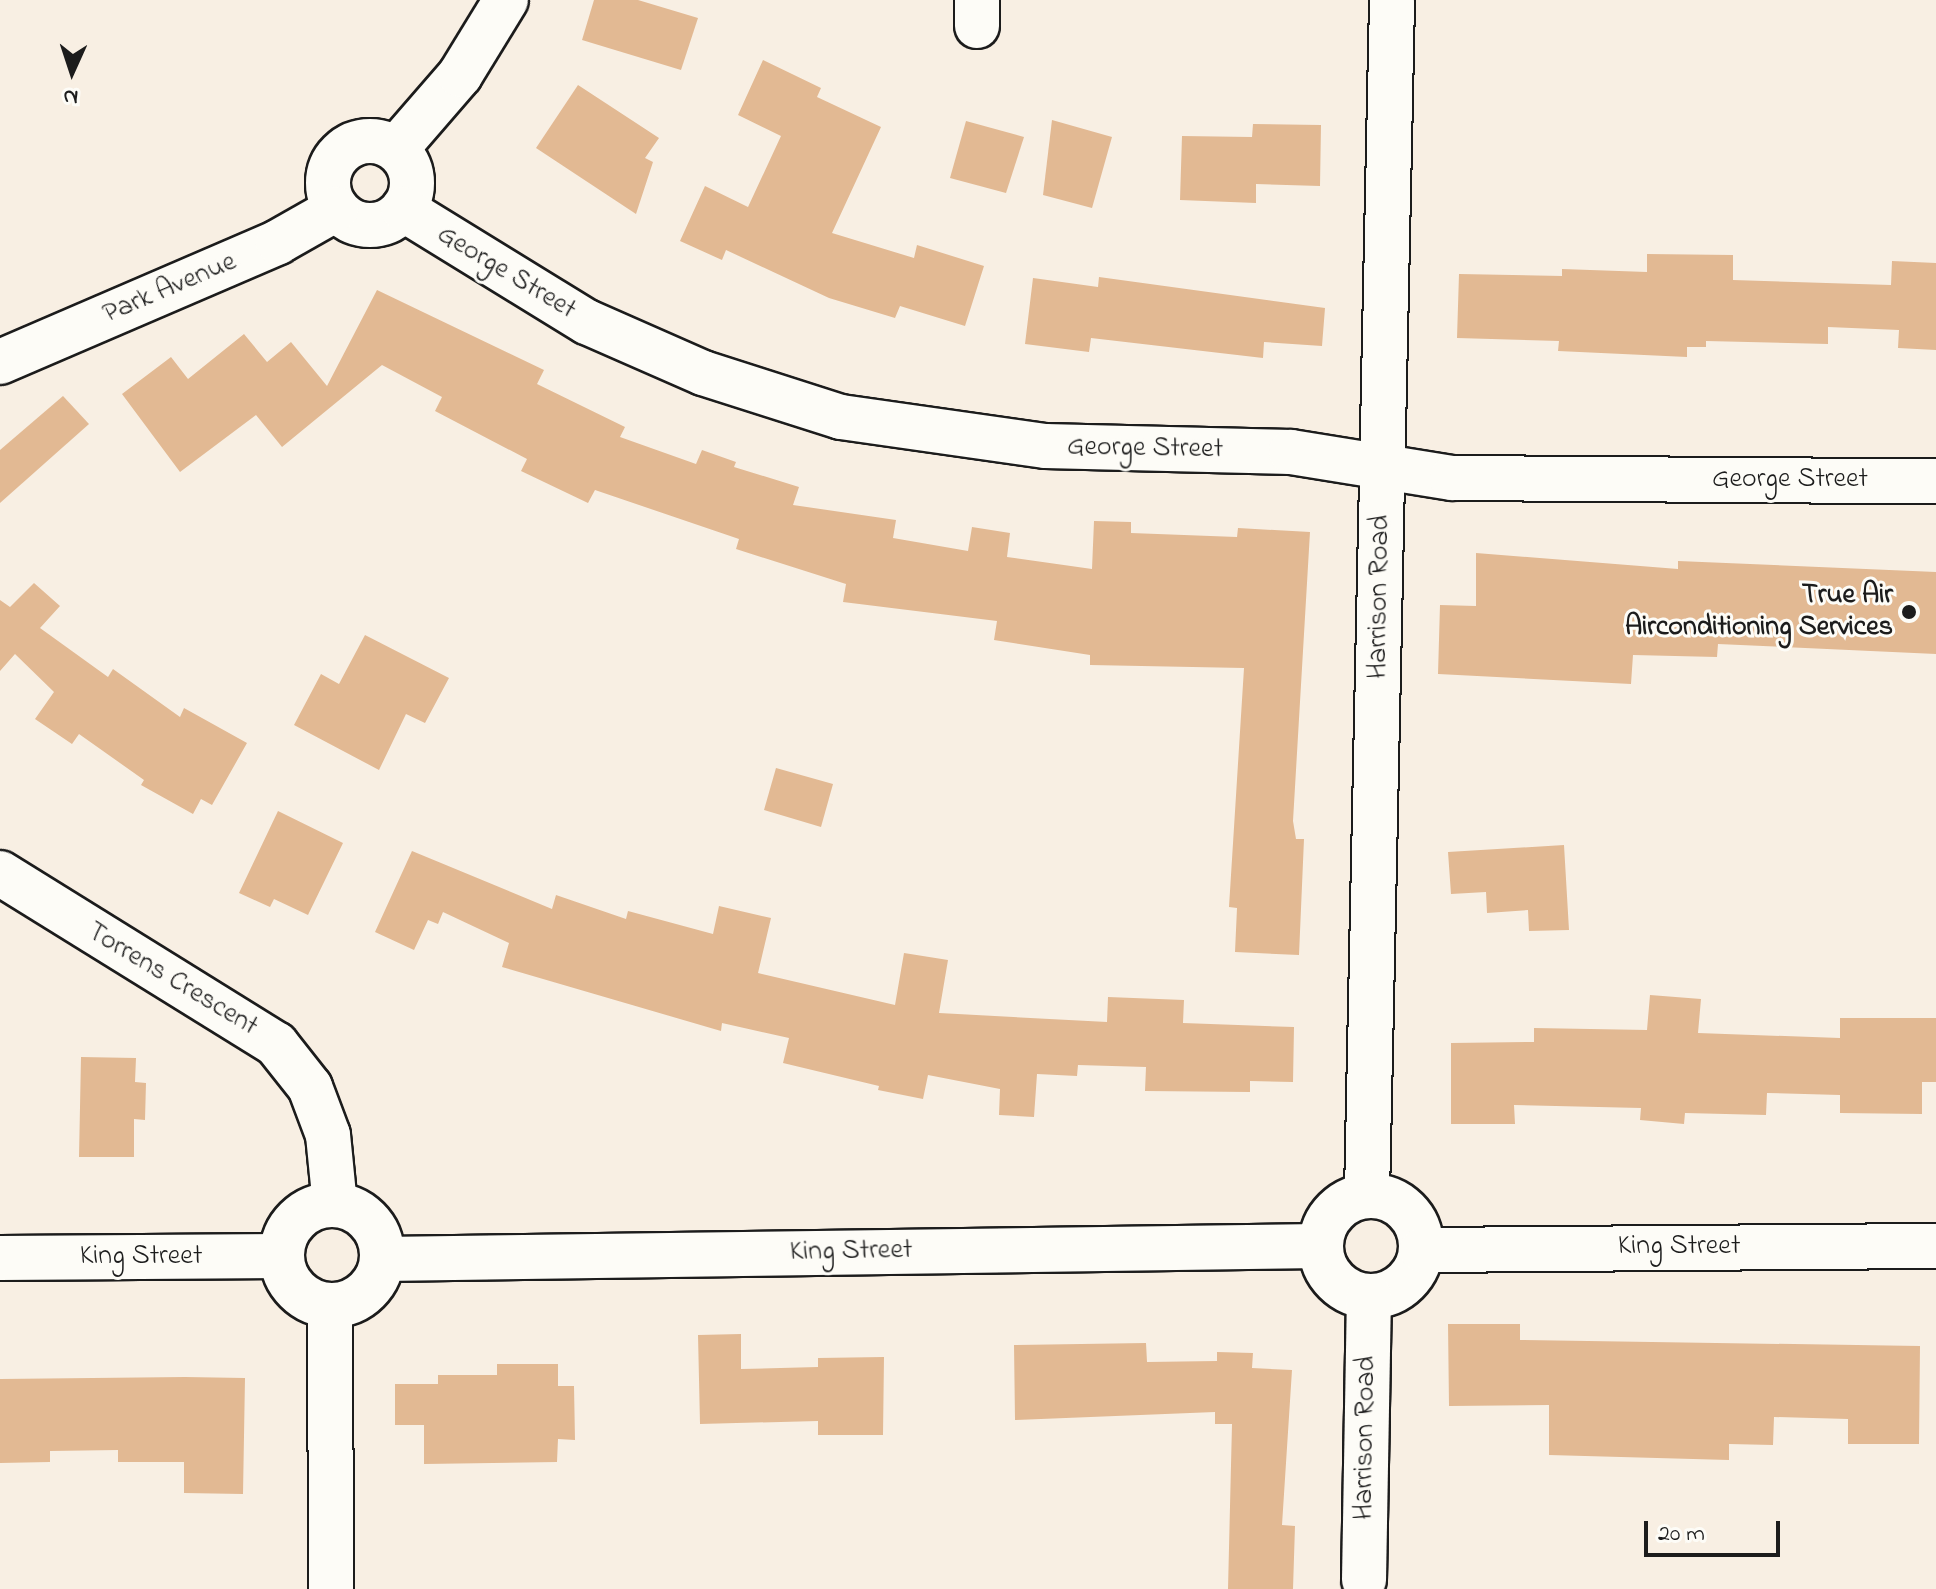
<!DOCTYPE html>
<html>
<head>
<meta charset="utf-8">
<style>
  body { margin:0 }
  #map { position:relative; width:1936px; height:1589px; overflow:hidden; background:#f8efe3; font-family:"Indie Flower",sans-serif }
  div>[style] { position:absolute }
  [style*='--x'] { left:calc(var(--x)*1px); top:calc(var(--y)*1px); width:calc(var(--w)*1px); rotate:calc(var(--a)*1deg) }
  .building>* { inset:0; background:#e2b993 }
  .roads { filter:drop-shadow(2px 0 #1c1c1c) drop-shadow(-2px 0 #1c1c1c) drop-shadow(0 2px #1c1c1c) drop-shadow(0 -2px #1c1c1c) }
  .minor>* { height:44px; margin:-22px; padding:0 22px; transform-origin:22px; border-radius:22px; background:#fdfcf7 }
  .minor>.ring { margin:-22px; padding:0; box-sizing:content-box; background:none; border:44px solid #fdfcf7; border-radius:50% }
  .dots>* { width:22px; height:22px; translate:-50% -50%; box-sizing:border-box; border:4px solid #fdfcf7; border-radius:50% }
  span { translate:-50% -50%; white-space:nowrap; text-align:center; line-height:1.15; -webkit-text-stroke:6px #fdfcf7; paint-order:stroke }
  .street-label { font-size:28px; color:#1c1c1c }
  .poi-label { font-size:28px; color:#1c1c1c; font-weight:700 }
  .right { translate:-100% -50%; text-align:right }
  .north { position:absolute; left:32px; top:32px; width:80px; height:80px; -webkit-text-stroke:6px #fdfcf7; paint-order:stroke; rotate:183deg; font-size:22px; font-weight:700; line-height:32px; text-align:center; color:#1c1c1c }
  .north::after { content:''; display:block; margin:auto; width:28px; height:36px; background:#1c1c1c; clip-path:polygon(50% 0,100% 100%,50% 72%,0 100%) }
  .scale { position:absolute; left:1644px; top:1521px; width:136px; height:36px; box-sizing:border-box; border:4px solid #1c1c1c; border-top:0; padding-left:10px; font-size:24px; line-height:28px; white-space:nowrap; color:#1c1c1c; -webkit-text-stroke:6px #fdfcf7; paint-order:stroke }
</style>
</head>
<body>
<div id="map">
  <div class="building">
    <div style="clip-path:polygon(594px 0,638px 0,698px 18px,681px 70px,582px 40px)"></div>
    <div style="clip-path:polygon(763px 60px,821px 88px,817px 97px,881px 127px,832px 233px,914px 258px,917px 245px,984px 266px,965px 326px,900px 306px,895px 318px,829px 298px,726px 250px,722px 260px,680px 241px,705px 186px,748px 207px,781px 136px,738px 115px)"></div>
    <div style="clip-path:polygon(578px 85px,659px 138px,645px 158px,653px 162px,636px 214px,536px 148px)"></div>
    <div style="clip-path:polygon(1052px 120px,1112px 137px,1092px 208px,1043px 195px)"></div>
    <div style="clip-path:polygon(966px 121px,1024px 137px,1006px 193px,950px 178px)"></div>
    <div style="clip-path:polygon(1253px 124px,1321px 125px,1320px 186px,1256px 184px,1256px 203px,1180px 200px,1182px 136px,1252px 137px)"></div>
    <div style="clip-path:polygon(1647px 254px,1733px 255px,1733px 280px,1891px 285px,1892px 261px,1936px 263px,1936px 350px,1898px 348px,1899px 330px,1828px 327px,1828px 344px,1706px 341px,1706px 347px,1687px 347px,1687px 357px,1558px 351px,1559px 341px,1457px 338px,1459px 274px,1562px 276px,1562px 269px,1647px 272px)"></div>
    <div style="clip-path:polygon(1099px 277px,1325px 308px,1322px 346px,1264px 342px,1263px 358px,1091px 338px,1089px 352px,1025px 344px,1033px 278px,1098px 287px)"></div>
    <div style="clip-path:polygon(377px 290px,544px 370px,537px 384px,625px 427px,620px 437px,696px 464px,702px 450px,736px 462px,734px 467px,799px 487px,793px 505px,896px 520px,893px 538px,968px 551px,972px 527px,1010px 533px,1007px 557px,1092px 569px,1094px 521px,1131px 522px,1131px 533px,1237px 537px,1238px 528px,1310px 532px,1293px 821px,1296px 839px,1304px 839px,1299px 955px,1235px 952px,1237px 908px,1229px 907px,1244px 668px,1090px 665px,1090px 655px,994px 640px,997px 621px,843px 602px,846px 584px,736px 549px,739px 539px,595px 490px,588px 503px,521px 471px,527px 459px,435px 411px,442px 397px,382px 365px,282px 447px,256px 415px,180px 472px,122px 394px,171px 357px,188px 379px,244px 334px,267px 362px,291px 342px,327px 386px)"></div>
    <div style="clip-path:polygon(63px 396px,89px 424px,0 503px,0 450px)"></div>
    <div style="clip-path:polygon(1476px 553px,1678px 569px,1678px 561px,1936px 572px,1936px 654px,1718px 644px,1717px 657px,1633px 655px,1631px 684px,1438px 674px,1440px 605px,1476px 606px)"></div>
    <div style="clip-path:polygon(34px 583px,60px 606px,40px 628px,108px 677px,113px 669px,180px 717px,184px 708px,247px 743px,212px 805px,201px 799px,193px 814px,141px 785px,144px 780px,79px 734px,72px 744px,35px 719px,54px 692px,15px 654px,0 671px,0 600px,10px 607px)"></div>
    <div style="clip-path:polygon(365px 635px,449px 678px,425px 723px,406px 714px,379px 770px,294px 725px,321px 674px,339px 684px)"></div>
    <div style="clip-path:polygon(776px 768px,833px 784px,821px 827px,764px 810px)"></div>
    <div style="clip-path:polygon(278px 811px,343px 843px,308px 915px,274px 899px,270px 907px,239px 893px)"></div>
    <div style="clip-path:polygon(1564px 845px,1569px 930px,1529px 931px,1528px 910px,1487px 913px,1486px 892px,1451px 894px,1448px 852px)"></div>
    <div style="clip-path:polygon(412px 851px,552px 909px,556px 895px,626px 919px,628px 911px,713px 934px,719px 906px,771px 918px,758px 973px,895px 1005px,904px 953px,948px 960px,939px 1013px,1107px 1022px,1108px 997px,1184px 1000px,1183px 1023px,1294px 1027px,1293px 1082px,1250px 1081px,1250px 1092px,1145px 1091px,1146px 1067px,1078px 1065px,1077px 1076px,1037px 1074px,1034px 1117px,999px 1115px,1000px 1089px,928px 1075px,923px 1099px,878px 1090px,879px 1086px,783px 1063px,789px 1038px,722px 1023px,721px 1031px,502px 967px,509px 943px,443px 912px,438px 924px,428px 920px,414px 950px,375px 932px)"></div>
    <div style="clip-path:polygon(1650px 995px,1701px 999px,1698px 1033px,1840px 1038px,1840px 1018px,1936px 1018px,1936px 1082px,1922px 1082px,1922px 1114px,1840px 1113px,1840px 1095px,1767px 1093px,1766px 1115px,1685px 1113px,1684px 1124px,1640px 1120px,1641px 1108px,1514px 1105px,1515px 1124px,1451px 1124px,1451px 1043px,1534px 1042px,1534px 1028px,1647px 1030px)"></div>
    <div style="clip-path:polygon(81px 1057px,136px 1058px,135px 1082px,146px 1083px,145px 1120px,134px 1119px,134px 1157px,79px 1157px)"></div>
    <div style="clip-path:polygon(1448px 1324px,1520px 1324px,1520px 1340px,1920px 1346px,1919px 1444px,1848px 1444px,1848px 1419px,1774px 1417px,1773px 1445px,1729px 1444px,1729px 1460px,1549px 1455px,1549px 1405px,1449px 1406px)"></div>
    <div style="clip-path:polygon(741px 1334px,741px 1369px,818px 1367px,818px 1358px,884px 1357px,883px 1435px,818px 1435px,818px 1421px,700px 1424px,698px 1335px)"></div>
    <div style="clip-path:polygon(1146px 1343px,1147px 1362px,1217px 1361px,1217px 1352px,1253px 1353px,1252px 1368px,1292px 1370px,1282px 1525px,1295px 1526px,1293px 1589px,1228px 1589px,1232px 1424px,1215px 1424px,1215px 1412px,1015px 1420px,1014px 1345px)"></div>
    <div style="clip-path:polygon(497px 1364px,558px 1364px,558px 1386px,574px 1386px,575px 1440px,558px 1439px,557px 1462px,424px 1464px,424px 1425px,395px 1425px,395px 1384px,438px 1384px,438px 1375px,497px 1375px)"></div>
    <div style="clip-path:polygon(185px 1377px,245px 1378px,243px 1494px,184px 1493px,184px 1462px,118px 1462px,118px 1450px,50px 1451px,50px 1462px,0 1463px,0 1379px)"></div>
  </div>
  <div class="roads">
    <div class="minor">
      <div style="--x:977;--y:26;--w:26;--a:-90"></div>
      <div class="ring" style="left:328px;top:141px;width:40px;height:40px"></div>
      <div style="--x:396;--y:149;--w:98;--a:-49.1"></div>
      <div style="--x:460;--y:75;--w:88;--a:-58.5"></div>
      <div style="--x:403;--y:209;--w:216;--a:31.6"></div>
      <div style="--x:587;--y:322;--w:127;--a:23.7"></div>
      <div style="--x:703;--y:373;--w:145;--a:17.7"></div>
      <div style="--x:841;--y:417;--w:206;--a:8.1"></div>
      <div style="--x:1045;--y:446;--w:246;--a:1.4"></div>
      <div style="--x:1291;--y:452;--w:163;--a:9.2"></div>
      <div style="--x:1452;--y:478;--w:484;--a:0.4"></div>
      <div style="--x:0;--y:362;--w:303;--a:-23.3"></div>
      <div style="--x:278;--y:242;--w:67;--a:-29.6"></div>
      <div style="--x:0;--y:873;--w:325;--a:31.8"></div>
      <div style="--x:276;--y:1044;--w:55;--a:51.7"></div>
      <div style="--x:310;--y:1087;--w:51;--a:69.4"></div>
      <div style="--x:328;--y:1135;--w:70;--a:84.3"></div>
      <div style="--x:1367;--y:1195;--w:1195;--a:-88.8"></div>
      <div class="ring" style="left:1321px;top:1196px;width:56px;height:56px"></div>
      <div class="ring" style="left:282px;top:1205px;width:56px;height:56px"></div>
      <div style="--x:1422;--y:1250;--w:514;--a:-0.45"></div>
      <div style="--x:0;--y:1258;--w:282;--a:-0.4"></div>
      <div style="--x:383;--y:1259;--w:937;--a:-0.79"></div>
      <div style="--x:330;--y:1306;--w:283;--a:89.8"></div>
      <div style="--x:1364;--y:1580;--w:284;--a:-89"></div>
    </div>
  </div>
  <div class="dots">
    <div style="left:1909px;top:612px;background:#1c1c1c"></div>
  </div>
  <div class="street-label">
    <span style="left:506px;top:273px;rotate:31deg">George Street</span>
    <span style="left:170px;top:289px;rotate:-23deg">Park Avenue</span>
    <span style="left:1145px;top:449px;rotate:1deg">George Street</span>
    <span style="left:1790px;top:480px">George Street</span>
    <span style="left:1380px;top:597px;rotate:-89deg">Harrison Road</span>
    <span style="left:172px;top:980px;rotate:31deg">Torrens Crescent</span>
    <span style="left:1679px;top:1247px">King Street</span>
    <span style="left:851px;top:1252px;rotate:-1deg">King Street</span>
    <span style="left:141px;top:1257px">King Street</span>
    <span style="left:1366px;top:1438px;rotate:-89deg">Harrison Road</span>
  </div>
  <div class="poi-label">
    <span class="right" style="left:1893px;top:612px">True Air<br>Airconditioning Services</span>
  </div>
  <div class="north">N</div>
  <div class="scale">20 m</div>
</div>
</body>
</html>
